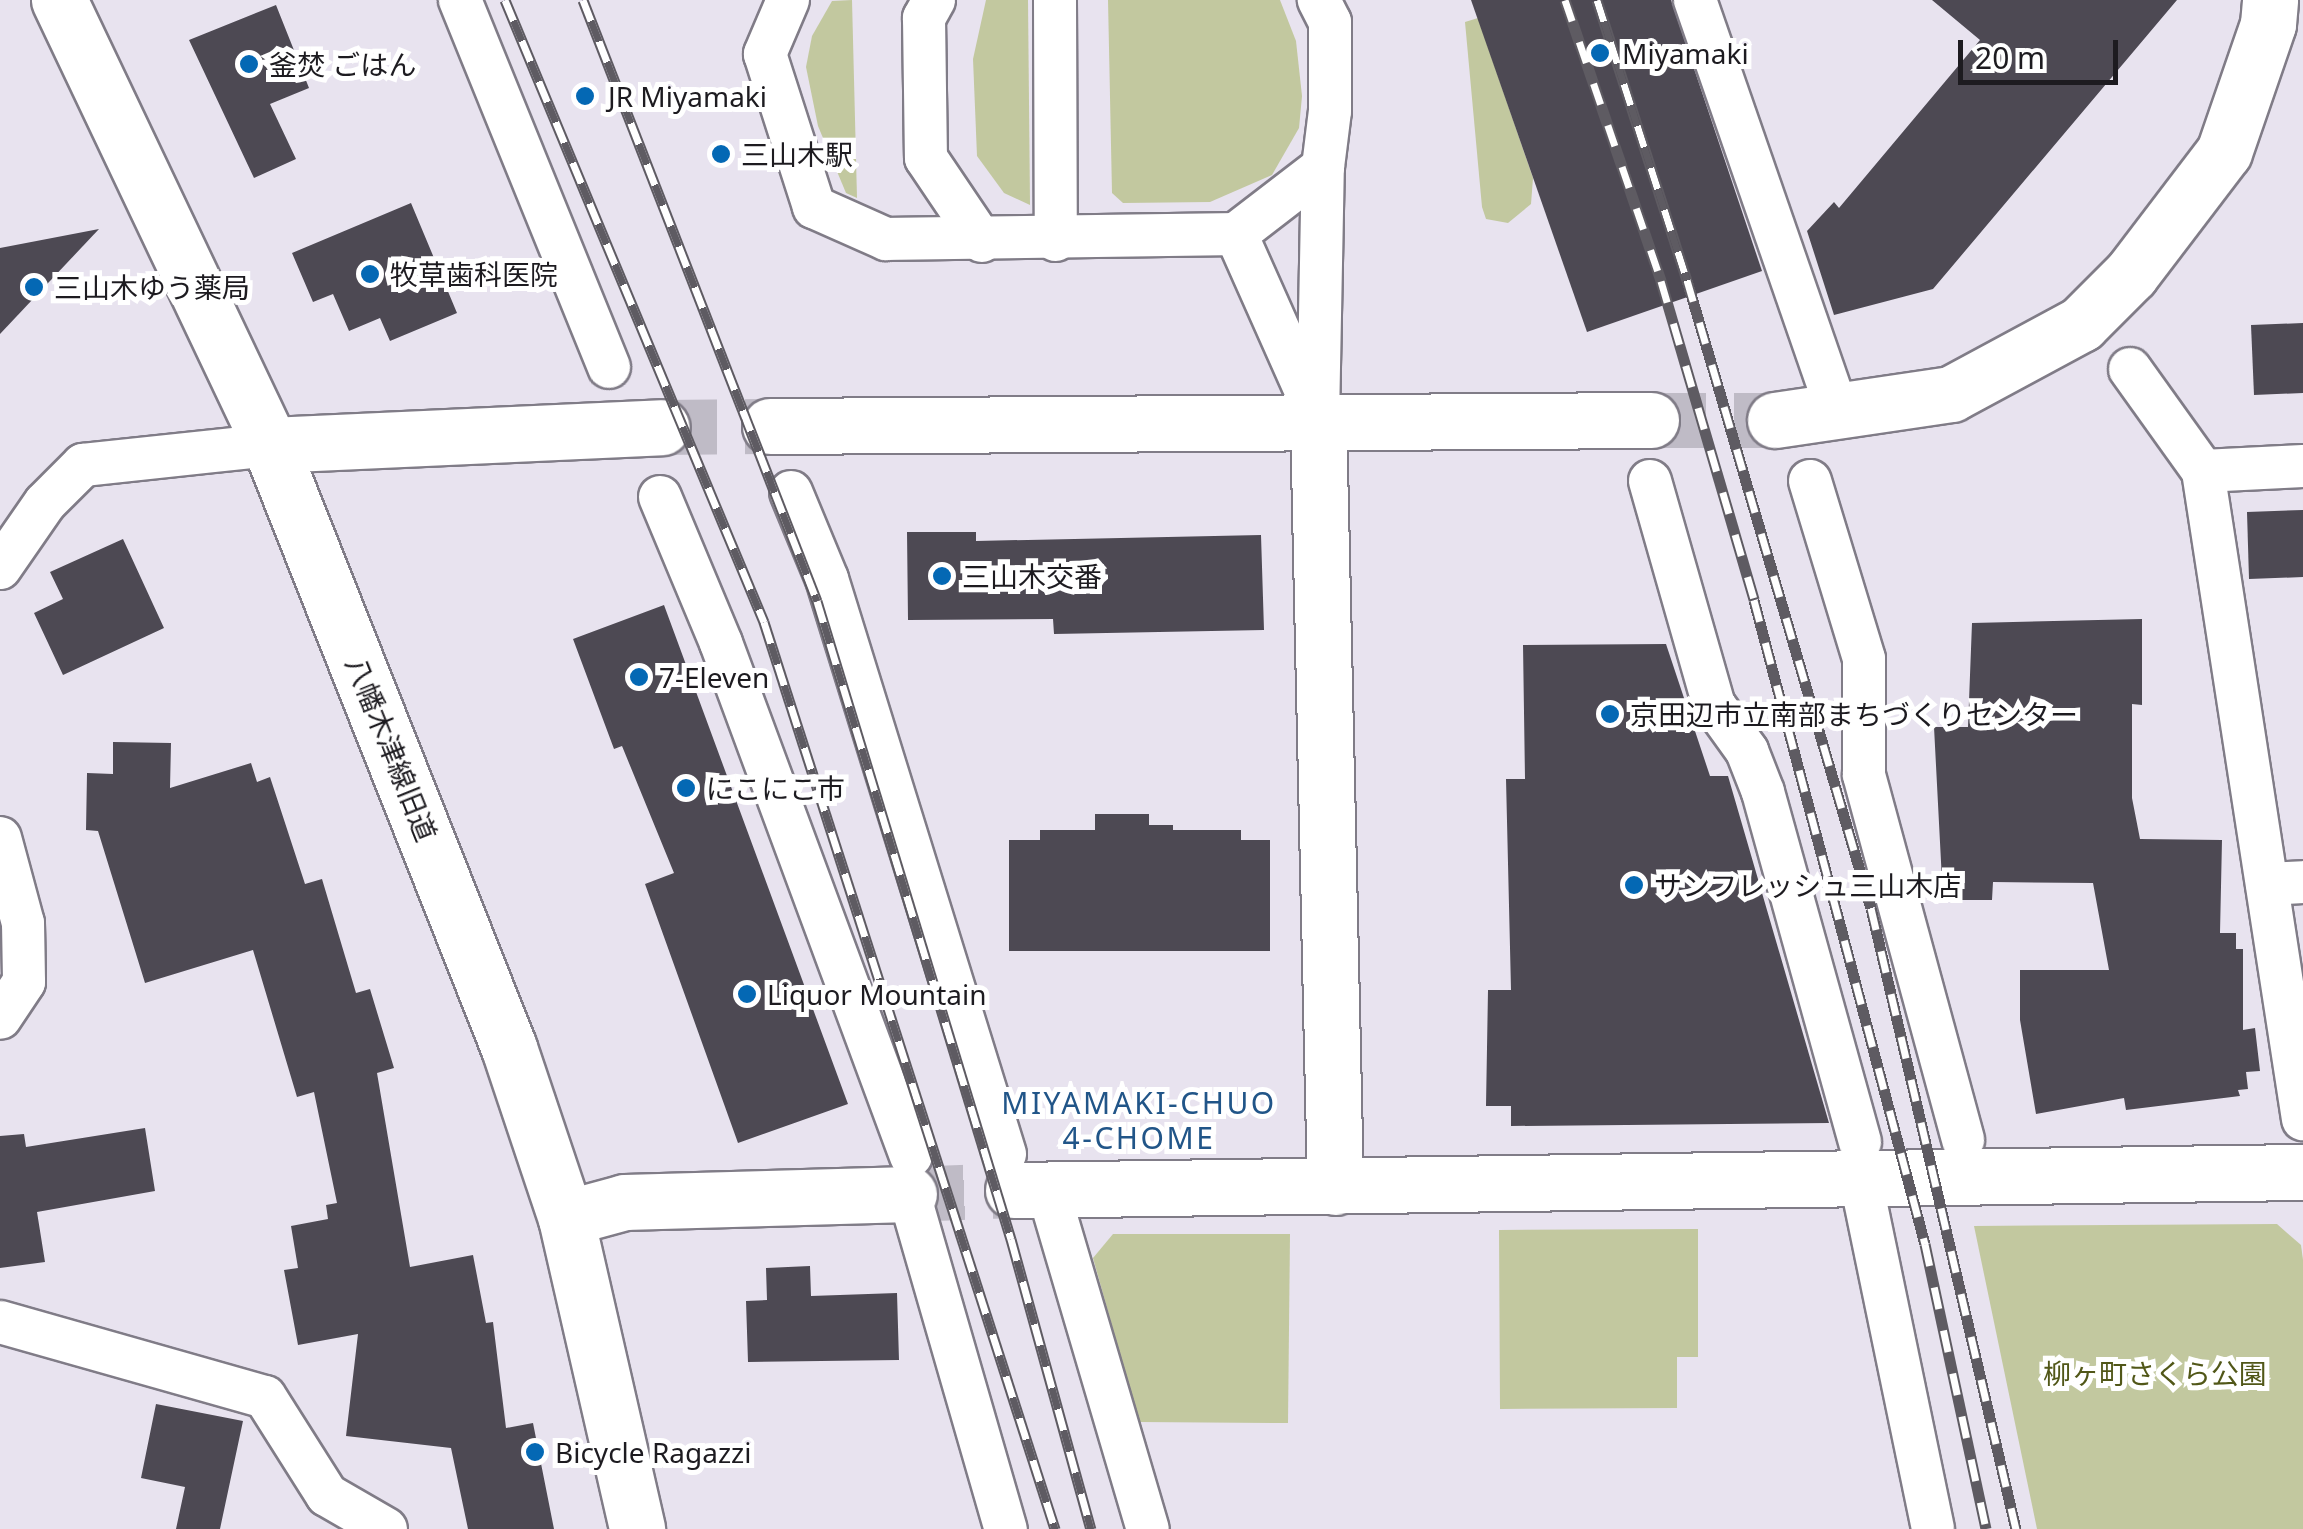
<!DOCTYPE html>
<html>
<head>
<meta charset="utf-8">
<style>
  body { margin:0 }
  #map { position:relative; width:2303px; height:1529px; overflow:hidden; background:#e8e3ef; font-family:"Noto Sans","Noto Sans JP",sans-serif }
  div>[style] { position:absolute }
  [style*='--x'] { left:calc(var(--x)*1px); top:calc(var(--y)*1px); width:calc(var(--w)*1px); rotate:calc(var(--a)*1deg) }
  .green>* { inset:0; background:#c2c89f }
  .building>* { inset:0; background:#4d4953 }
  .secondary-tunnel>* { height:55px; margin-top:-27.5px; transform-origin:0; background:repeating-linear-gradient(90deg,#bfbbc6 0 55px,transparent 0 83px) }
  .roads { filter:drop-shadow(2px 0 #807c87) drop-shadow(-2px 0 #807c87) drop-shadow(0 2px #807c87) drop-shadow(0 -2px #807c87) }
  .street>* { height:42px; margin:-21px; padding:0 21px; transform-origin:21px; border-radius:21px; background:#fff }
  .secondary>* { height:55px; margin:-27.5px; padding:0 27.5px; transform-origin:27.5px; border-radius:27.5px; background:#fff }
  .rail>* { height:11px; margin-top:-5.5px; transform-origin:0; background:repeating-linear-gradient(90deg,#fff 0 22px,#5e5b62 0 44px); box-sizing:border-box; border-block:2px solid #5e5b62 }
  .dots>* { width:28px; height:28px; translate:-50% -50%; box-sizing:border-box; border:5px solid #fff; border-radius:50% }
  span { translate:-50% -50%; white-space:nowrap; text-align:center; line-height:1.15; -webkit-text-stroke:10px #fff; paint-order:stroke }
  .poi-label { font-size:28px; color:#1d1b20 }
  .left { translate:0 -50%; text-align:left }
  .street-label { font-size:28px; color:#1d1b20 }
  .park-label { font-size:28px; color:#515718 }
  .neighbourhood-label { font-size:30px; color:#215588; letter-spacing:2.5px }
  .scale { position:absolute; left:1958px; top:40px; width:160px; height:45px; box-sizing:border-box; border:5px solid #1d1b20; border-top:0; padding-left:12px; font-size:30px; line-height:35px; white-space:nowrap; color:#1d1b20; -webkit-text-stroke:8px #fff; paint-order:stroke }
</style>
</head>
<body>
<div id="map">
  <div class="green">
    <div style="clip-path:polygon(852px 0,857px 198px,846px 193px,818px 126px,806px 67px,812px 36px,832px 1px)"></div>
    <div style="clip-path:polygon(986px 0,1028px 0,1030px 205px,1004px 193px,977px 156px,973px 59px)"></div>
    <div style="clip-path:polygon(1108px 0,1280px 0,1296px 41px,1302px 96px,1299px 128px,1272px 175px,1210px 202px,1123px 203px,1112px 193px)"></div>
    <div style="clip-path:polygon(1478px 18px,1533px 178px,1531px 204px,1508px 223px,1486px 219px,1482px 207px,1465px 22px)"></div>
    <div style="clip-path:polygon(2277px 1224px,2301px 1245px,2303px 1260px,2303px 1529px,2037px 1529px,1974px 1226px)"></div>
    <div style="clip-path:polygon(1698px 1229px,1698px 1357px,1677px 1357px,1677px 1408px,1500px 1409px,1499px 1230px)"></div>
    <div style="clip-path:polygon(1113px 1234px,1290px 1234px,1288px 1423px,1139px 1422px,1093px 1258px)"></div>
  </div>
  <div class="building">
    <div style="clip-path:polygon(1471px 0,1671px 0,1762px 271px,1587px 332px)"></div>
    <div style="clip-path:polygon(1932px 0,2177px 0,1933px 289px,1834px 315px,1807px 231px,1834px 202px,1839px 208px,1980px 40px)"></div>
    <div style="clip-path:polygon(276px 5px,309px 88px,270px 104px,296px 159px,254px 178px,189px 40px)"></div>
    <div style="clip-path:polygon(411px 203px,457px 313px,390px 341px,380px 318px,349px 331px,333px 294px,313px 302px,292px 253px)"></div>
    <div style="clip-path:polygon(99px 229px,0 334px,0 248px)"></div>
    <div style="clip-path:polygon(2303px 323px,2303px 393px,2254px 395px,2251px 325px)"></div>
    <div style="clip-path:polygon(2303px 510px,2303px 577px,2249px 579px,2247px 512px)"></div>
    <div style="clip-path:polygon(907px 532px,976px 532px,976px 541px,1261px 535px,1264px 630px,1054px 634px,1053px 619px,908px 620px)"></div>
    <div style="clip-path:polygon(123px 539px,164px 628px,63px 675px,34px 613px,63px 599px,50px 572px)"></div>
    <div style="clip-path:polygon(664px 605px,848px 1104px,738px 1143px,645px 884px,674px 873px,622px 746px,614px 749px,573px 639px)"></div>
    <div style="clip-path:polygon(2142px 619px,2142px 705px,2132px 704px,2132px 798px,2140px 839px,2222px 840px,2220px 933px,2236px 933px,2236px 949px,2243px 949px,2243px 1030px,2255px 1028px,2260px 1071px,2246px 1072px,2248px 1089px,2238px 1090px,2240px 1096px,2126px 1110px,2124px 1098px,2036px 1114px,2020px 1020px,2020px 970px,2109px 970px,2093px 883px,1993px 882px,1992px 900px,1943px 900px,1934px 727px,1968px 727px,1972px 623px)"></div>
    <div style="clip-path:polygon(1666px 644px,1710px 776px,1728px 776px,1829px 1123px,1511px 1126px,1511px 1106px,1486px 1106px,1488px 990px,1511px 990px,1506px 779px,1525px 779px,1523px 645px)"></div>
    <div style="clip-path:polygon(113px 742px,171px 743px,170px 788px,251px 763px,257px 782px,270px 777px,305px 884px,322px 879px,356px 993px,370px 989px,394px 1068px,377px 1073px,410px 1267px,473px 1255px,486px 1323px,493px 1322px,506px 1428px,533px 1423px,554px 1529px,468px 1529px,451px 1448px,346px 1436px,358px 1334px,298px 1345px,284px 1270px,298px 1268px,291px 1226px,328px 1219px,326px 1205px,337px 1203px,314px 1092px,297px 1097px,253px 950px,145px 983px,98px 831px,86px 830px,87px 773px,113px 774px)"></div>
    <div style="clip-path:polygon(1095px 814px,1149px 814px,1149px 825px,1173px 825px,1173px 830px,1241px 830px,1241px 840px,1270px 840px,1270px 951px,1009px 951px,1009px 840px,1040px 840px,1040px 830px,1095px 830px)"></div>
    <div style="clip-path:polygon(145px 1128px,155px 1191px,37px 1212px,45px 1262px,0 1268px,0 1136px,24px 1134px,26px 1147px)"></div>
    <div style="clip-path:polygon(810px 1266px,811px 1296px,897px 1293px,899px 1360px,748px 1362px,746px 1301px,767px 1300px,766px 1268px)"></div>
    <div style="clip-path:polygon(156px 1404px,243px 1421px,220px 1529px,176px 1529px,185px 1487px,141px 1478px)"></div>
  </div>
  <div class="secondary-tunnel">
    <div style="--x:1651;--y:420;--w:124;--a:0"></div>
    <div style="--x:662;--y:427;--w:108;--a:-0.5"></div>
    <div style="--x:909;--y:1194;--w:104;--a:-2.2"></div>
  </div>
  <div class="roads">
    <div class="street">
      <div style="--x:460;--y:0;--w:396;--a:67.9"></div>
      <div style="--x:788;--y:0;--w:59;--a:113.1"></div>
      <div style="--x:765;--y:54;--w:161;--a:72.2"></div>
      <div style="--x:814;--y:207;--w:79;--a:24"></div>
      <div style="--x:886;--y:239;--w:350;--a:-0.8"></div>
      <div style="--x:1236;--y:234;--w:110;--a:-37.6"></div>
      <div style="--x:934;--y:0;--w:21;--a:119"></div>
      <div style="--x:924;--y:18;--w:140;--a:89.2"></div>
      <div style="--x:926;--y:158;--w:100;--a:56"></div>
      <div style="--x:1055;--y:0;--w:240;--a:89.8"></div>
      <div style="--x:1695;--y:0;--w:438;--a:70.9"></div>
      <div style="--x:1236;--y:234;--w:189;--a:66"></div>
      <div style="--x:2130;--y:369;--w:125;--a:54.4"></div>
      <div style="--x:2203;--y:471;--w:656;--a:81.23"></div>
      <div style="--x:1318;--y:419;--w:252;--a:-88.9"></div>
      <div style="--x:1323;--y:167;--w:56;--a:-82.9"></div>
      <div style="--x:1330;--y:111;--w:89;--a:-90"></div>
      <div style="--x:1330;--y:22;--w:25;--a:-117"></div>
      <div style="--x:2203;--y:471;--w:100;--a:-2.9"></div>
      <div style="--x:1650;--y:481;--w:233;--a:74.1"></div>
      <div style="--x:1714;--y:705;--w:57;--a:54.3"></div>
      <div style="--x:1747;--y:751;--w:44;--a:68.7"></div>
      <div style="--x:1763;--y:792;--w:363;--a:74.5"></div>
      <div style="--x:1810;--y:481;--w:186;--a:73.1"></div>
      <div style="--x:1864;--y:659;--w:116;--a:90"></div>
      <div style="--x:1864;--y:775;--w:378;--a:74.8"></div>
      <div style="--x:791;--y:492;--w:94;--a:67.5"></div>
      <div style="--x:827;--y:579;--w:602;--a:72.8"></div>
      <div style="--x:660;--y:497;--w:158;--a:67.3"></div>
      <div style="--x:721;--y:643;--w:547;--a:69.68"></div>
      <div style="--x:0;--y:568;--w:79;--a:-55.3"></div>
      <div style="--x:45;--y:503;--w:54;--a:-45"></div>
      <div style="--x:83;--y:465;--w:188;--a:-6.1"></div>
      <div style="--x:0;--y:838;--w:88;--a:74.9"></div>
      <div style="--x:23;--y:923;--w:59;--a:89"></div>
      <div style="--x:24;--y:982;--w:43;--a:123.7"></div>
      <div style="--x:2267;--y:884;--w:36;--a:-3"></div>
      <div style="--x:1861;--y:1181;--w:355;--a:78.3"></div>
      <div style="--x:1048;--y:1190;--w:353;--a:73.6"></div>
      <div style="--x:909;--y:1194;--w:349;--a:73.9"></div>
      <div style="--x:0;--y:1322;--w:275;--a:15.8"></div>
      <div style="--x:265;--y:1397;--w:116;--a:57.7"></div>
      <div style="--x:327;--y:1495;--w:68;--a:30"></div>
    </div>
    <div class="secondary">
      <div style="--x:59;--y:0;--w:492;--a:64.6"></div>
      <div style="--x:270;--y:445;--w:649;--a:68.38"></div>
      <div style="--x:509;--y:1048;--w:179;--a:71.5"></div>
      <div style="--x:566;--y:1218;--w:319;--a:77.1"></div>
      <div style="--x:1318;--y:419;--w:768;--a:88.73"></div>
      <div style="--x:1775;--y:420;--w:178;--a:-8.4"></div>
      <div style="--x:1951;--y:394;--w:148;--a:-28.3"></div>
      <div style="--x:2081;--y:324;--w:71;--a:-45"></div>
      <div style="--x:2131;--y:274;--w:153;--a:-52.7"></div>
      <div style="--x:2224;--y:152;--w:135;--a:-71"></div>
      <div style="--x:2268;--y:24;--w:24;--a:-85"></div>
      <div style="--x:770;--y:426;--w:881;--a:-0.39"></div>
      <div style="--x:270;--y:445;--w:392;--a:-2.6"></div>
      <div style="--x:1013;--y:1190;--w:1290;--a:-0.8"></div>
      <div style="--x:566;--y:1218;--w:61;--a:-15.2"></div>
      <div style="--x:625;--y:1202;--w:284;--a:-1.6"></div>
    </div>
  </div>
  <div class="rail">
    <div style="--x:505;--y:0;--w:674;--a:67.39"></div>
    <div style="--x:764;--y:622;--w:953;--a:72.21"></div>
    <div style="--x:583;--y:0;--w:645;--a:68.73"></div>
    <div style="--x:817;--y:601;--w:667;--a:73.09"></div>
    <div style="--x:1011;--y:1239;--w:301;--a:74.6"></div>
    <div style="--x:1565;--y:0;--w:297;--a:71.1"></div>
    <div style="--x:1661;--y:281;--w:332;--a:73.7"></div>
    <div style="--x:1754;--y:600;--w:666;--a:75.13"></div>
    <div style="--x:1925;--y:1244;--w:291;--a:77.9"></div>
    <div style="--x:1597;--y:0;--w:294;--a:72.2"></div>
    <div style="--x:1687;--y:280;--w:654;--a:73.67"></div>
    <div style="--x:1871;--y:908;--w:638;--a:76.86"></div>
  </div>
  <div class="dots">
    <div style="left:1600px;top:53px;background:#0468b4"></div>
    <div style="left:249px;top:64px;background:#0468b4"></div>
    <div style="left:585px;top:96px;background:#0468b4"></div>
    <div style="left:721px;top:154px;background:#0468b4"></div>
    <div style="left:370px;top:274px;background:#0468b4"></div>
    <div style="left:34px;top:287px;background:#0468b4"></div>
    <div style="left:942px;top:576px;background:#0468b4"></div>
    <div style="left:639px;top:677px;background:#0468b4"></div>
    <div style="left:1610px;top:714px;background:#0468b4"></div>
    <div style="left:686px;top:788px;background:#0468b4"></div>
    <div style="left:1634px;top:885px;background:#0468b4"></div>
    <div style="left:747px;top:994px;background:#0468b4"></div>
    <div style="left:535px;top:1452px;background:#0468b4"></div>
  </div>
  <div class="poi-label">
    <span class="left" style="left:1622px;top:53px">Miyamaki</span>
    <span class="left" style="left:269px;top:64px">釜焚 ごはん</span>
    <span class="left" style="left:608px;top:96px">JR Miyamaki</span>
    <span class="left" style="left:741px;top:154px">三山木駅</span>
    <span class="left" style="left:390px;top:274px">牧草歯科医院</span>
    <span class="left" style="left:54px;top:287px">三山木ゆう薬局</span>
    <span class="left" style="left:962px;top:576px">三山木交番</span>
    <span class="left" style="left:659px;top:677px">7-Eleven</span>
    <span class="left" style="left:1630px;top:714px">京田辺市立南部まちづくりセンター</span>
    <span class="left" style="left:706px;top:788px">にこにこ市</span>
    <span class="left" style="left:1654px;top:885px">サンフレッシュ三山木店</span>
    <span class="left" style="left:767px;top:994px">Liquor Mountain</span>
    <span class="left" style="left:555px;top:1452px">Bicycle Ragazzi</span>
  </div>
  <div class="street-label">
    <span style="left:392px;top:749px;rotate:68deg">八幡木津線旧道</span>
  </div>
  <div class="park-label">
    <span style="left:2155px;top:1373px">柳ヶ町さくら公園</span>
  </div>
  <div class="neighbourhood-label">
    <span style="left:1139px;top:1120px">MIYAMAKI-CHUO<br>4-CHOME</span>
  </div>
  <div class="scale">20 m</div>
</div>
</body>
</html>
